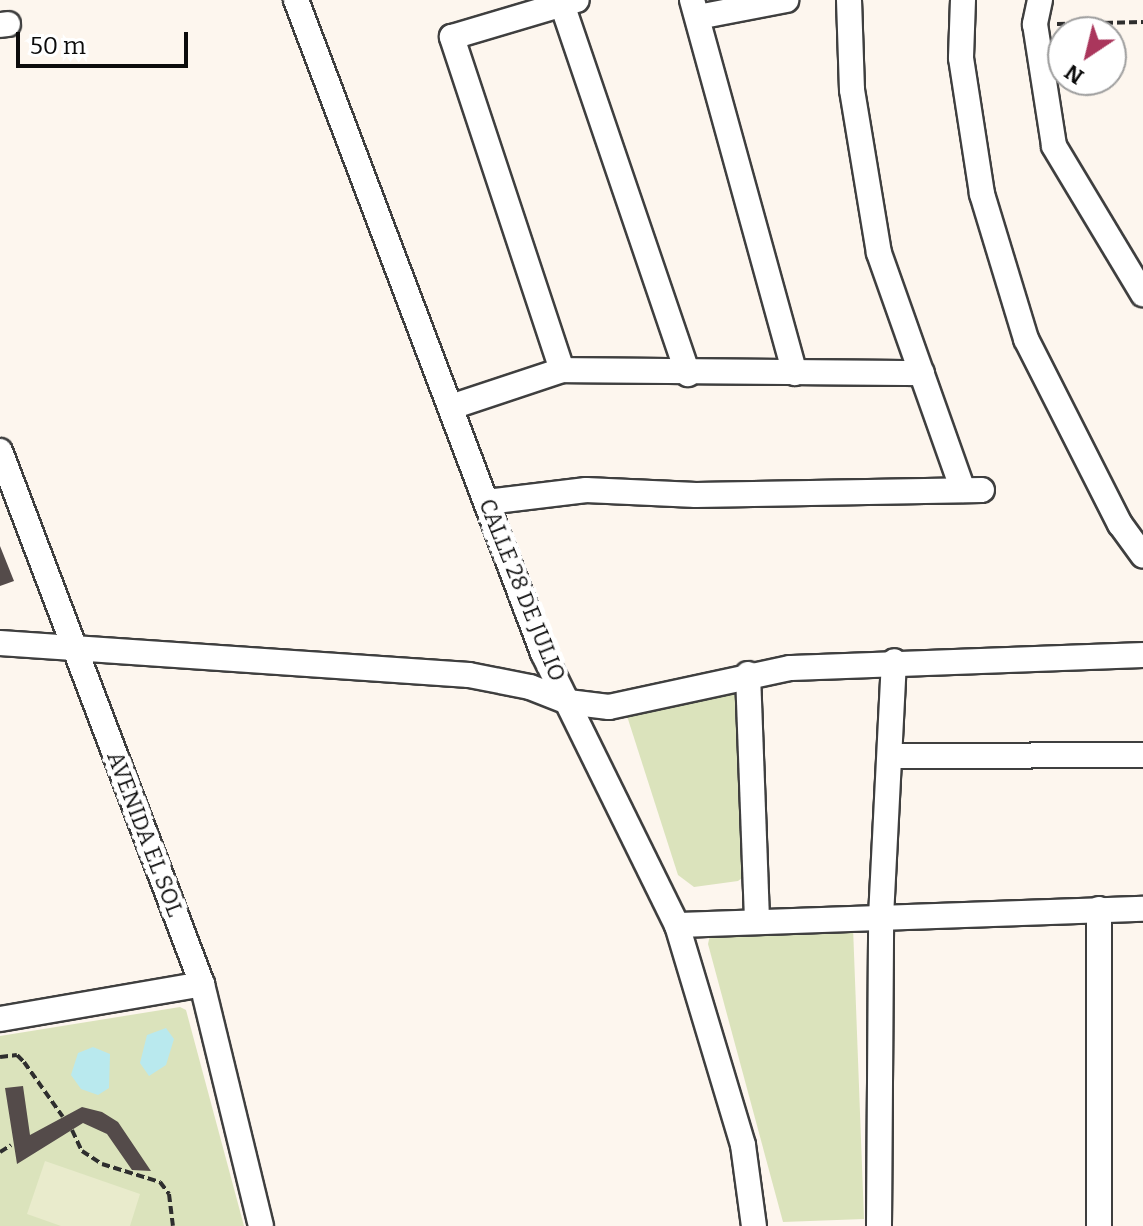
<!DOCTYPE html>
<html>
<head>
<meta charset="utf-8">
<style>
  body { margin:0 }
  #map { position:relative; width:1143px; height:1226px; overflow:hidden; background:#fdf6ee; font-family:Bitter,serif }
  div>[style] { position:absolute }
  [style*='--x'] { left:calc(var(--x)*1px); top:calc(var(--y)*1px); width:calc(var(--w)*1px); rotate:calc(var(--a)*1deg) }
  .green>* { inset:0; background:#dbe3bc }
  .pitch>* { inset:0; background:#e9ebcc }
  .water>* { inset:0; background:#b9e9ee }
  .building>* { inset:0; background:#544b4a }
  .path>* { height:4px; margin-top:-2px; transform-origin:0; background:repeating-linear-gradient(90deg,#2e2e2e 0 8px,transparent 0 12px) }
  .roads { filter:drop-shadow(2px 0 #3f3f3f) drop-shadow(-2px 0 #3f3f3f) drop-shadow(0 2px #3f3f3f) drop-shadow(0 -2px #3f3f3f) }
  .minor>* { height:24px; margin:-12px; padding:0 12px; transform-origin:12px; border-radius:12px; background:#fff }
  span { translate:-50% -50%; white-space:nowrap; text-align:center; line-height:1.15; -webkit-text-stroke:8px #fff; paint-order:stroke }
  .street-label { font-size:22px; color:#0c0c0c }
  .north { position:absolute; left:1047px; top:16px; width:80px; height:80px; box-sizing:border-box; background:#fff; border:2px solid #9e9e9e; border-radius:50%; rotate:215deg; font-size:22px; font-weight:700; line-height:32px; text-align:center; color:#0c0c0c }
  .north::after { content:''; display:block; margin:auto; width:28px; height:36px; background:#aa365c; clip-path:polygon(50% 0,100% 100%,50% 72%,0 100%) }
  .scale { position:absolute; left:16px; top:32px; width:172px; height:36px; box-sizing:border-box; border:4px solid #0c0c0c; border-top:0; padding-left:10px; font-size:24px; line-height:28px; white-space:nowrap; color:#0c0c0c; -webkit-text-stroke:6px #fff; paint-order:stroke }
</style>
</head>
<body>
<div id="map">
  <div class="green">
    <div style="clip-path:polygon(730px 690px,736px 692px,746px 875px,738px 881px,694px 887px,678px 875px,627px 716px)"></div>
    <div style="clip-path:polygon(853px 927px,864px 1219px,783px 1222px,708px 944px,710px 935px)"></div>
    <div style="clip-path:polygon(180px 1007px,186px 1010px,244px 1226px,0 1226px,0 1036px)"></div>
  </div>
  <div class="pitch">
    <div style="clip-path:polygon(45px 1161px,140px 1194px,130px 1226px,61px 1226px,27px 1214px)"></div>
  </div>
  <div class="water">
    <div style="clip-path:polygon(166px 1028px,174px 1039px,166px 1065px,149px 1076px,140px 1063px,147px 1035px)"></div>
    <div style="clip-path:polygon(93px 1047px,110px 1054px,109px 1088px,98px 1095px,81px 1089px,71px 1075px,78px 1053px)"></div>
  </div>
  <div class="building">
    <div style="clip-path:polygon(0 546px,14px 581px,0 586px)"></div>
    <div style="clip-path:polygon(23px 1086px,30px 1135px,82px 1107px,102px 1112px,118px 1122px,151px 1171px,132px 1170px,107px 1134px,83px 1123px,17px 1164px,5px 1088px)"></div>
  </div>
  <div class="path">
    <div style="--x:1057;--y:24;--w:86;--a:-1.3"></div>
    <div style="--x:0;--y:1057;--w:17;--a:-7"></div>
    <div style="--x:17;--y:1055;--w:10;--a:45"></div>
    <div style="--x:24;--y:1062;--w:67;--a:54.7"></div>
    <div style="--x:72;--y:1130;--w:23;--a:65"></div>
    <div style="--x:82;--y:1151;--w:24;--a:33"></div>
    <div style="--x:102;--y:1164;--w:61;--a:17.2"></div>
    <div style="--x:160;--y:1182;--w:15;--a:53"></div>
    <div style="--x:169;--y:1194;--w:32;--a:83"></div>
    <div style="--x:0;--y:1152;--w:13;--a:-32"></div>
  </div>
  <div class="roads">
    <div class="minor">
      <div style="--x:296;--y:0;--w:698;--a:69.28"></div>
      <div style="--x:543;--y:653;--w:303;--a:63.8"></div>
      <div style="--x:677;--y:925;--w:230;--a:73.3"></div>
      <div style="--x:743;--y:1145;--w:82;--a:82.3"></div>
      <div style="--x:692;--y:0;--w:387;--a:74.6"></div>
      <div style="--x:849;--y:0;--w:90;--a:88.1"></div>
      <div style="--x:852;--y:90;--w:165;--a:80.6"></div>
      <div style="--x:879;--y:253;--w:251;--a:70.5"></div>
      <div style="--x:963;--y:0;--w:58;--a:92"></div>
      <div style="--x:961;--y:58;--w:138;--a:81.2"></div>
      <div style="--x:982;--y:194;--w:152;--a:73.1"></div>
      <div style="--x:1026;--y:339;--w:208;--a:63.1"></div>
      <div style="--x:1120;--y:524;--w:39;--a:54"></div>
      <div style="--x:1040;--y:0;--w:25;--a:102"></div>
      <div style="--x:1035;--y:24;--w:123;--a:81.1"></div>
      <div style="--x:1054;--y:146;--w:173;--a:59"></div>
      <div style="--x:562;--y:4;--w:391;--a:71.2"></div>
      <div style="--x:698;--y:17;--w:90;--a:-10.9"></div>
      <div style="--x:0;--y:25;--w:8;--a:-7"></div>
      <div style="--x:562;--y:370;--w:351;--a:-108.3"></div>
      <div style="--x:452;--y:37;--w:130;--a:-16.5"></div>
      <div style="--x:451;--y:407;--w:117;--a:-18.4"></div>
      <div style="--x:562;--y:370;--w:360;--a:0.5"></div>
      <div style="--x:0;--y:451;--w:570;--a:69.24"></div>
      <div style="--x:202;--y:984;--w:249;--a:76.3"></div>
      <div style="--x:487;--y:502;--w:100;--a:-6.9"></div>
      <div style="--x:586;--y:490;--w:110;--a:2.6"></div>
      <div style="--x:696;--y:495;--w:286;--a:-1"></div>
      <div style="--x:0;--y:643;--w:470;--a:3.9"></div>
      <div style="--x:469;--y:675;--w:62;--a:11.1"></div>
      <div style="--x:530;--y:687;--w:41;--a:21.5"></div>
      <div style="--x:568;--y:702;--w:41;--a:7"></div>
      <div style="--x:609;--y:707;--w:185;--a:-12.2"></div>
      <div style="--x:790;--y:668;--w:353;--a:-2.1"></div>
      <div style="--x:748;--y:674;--w:248;--a:87.9"></div>
      <div style="--x:890;--y:756;--w:253;--a:-0.2"></div>
      <div style="--x:1099;--y:909;--w:317;--a:90"></div>
      <div style="--x:677;--y:925;--w:466;--a:-2"></div>
      <div style="--x:0;--y:1019;--w:205;--a:-9.8"></div>
      <div style="--x:879;--y:1226;--w:309;--a:-89.6"></div>
      <div style="--x:881;--y:917;--w:256;--a:-87.1"></div>
    </div>
  </div>
  <div class="street-label">
    <span style="left:522px;top:590px;rotate:68deg">CALLE 28 DE JULIO</span>
    <span style="left:145px;top:834px;rotate:69deg">AVENIDA EL SOL</span>
  </div>
  <div class="north">N</div>
  <div class="scale">50 m</div>
</div>
</body>
</html>
